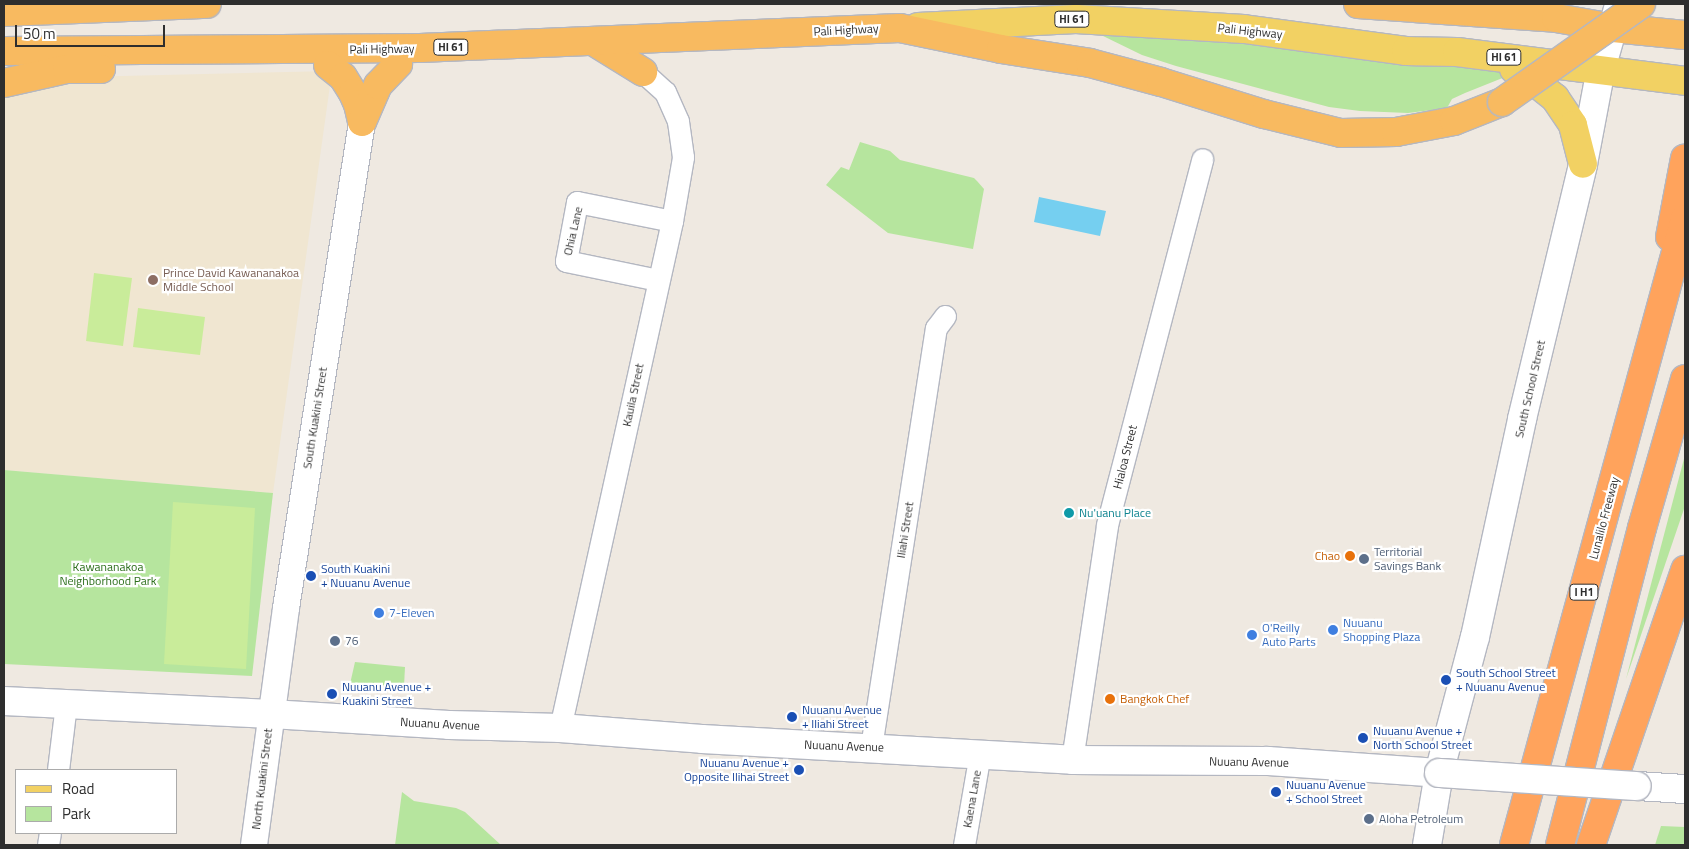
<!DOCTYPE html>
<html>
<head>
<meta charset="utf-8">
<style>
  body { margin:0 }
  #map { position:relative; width:1689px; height:849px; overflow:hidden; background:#efe9e1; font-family:"Titillium Web",sans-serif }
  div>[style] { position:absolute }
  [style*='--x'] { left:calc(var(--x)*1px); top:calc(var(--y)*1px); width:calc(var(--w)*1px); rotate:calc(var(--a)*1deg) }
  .education>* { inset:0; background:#f0e6d1 }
  .green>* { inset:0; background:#b6e59e }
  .pitch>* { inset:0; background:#c9ec9a }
  .water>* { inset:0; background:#75cff0 }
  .roads { filter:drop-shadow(1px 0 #b4b7c1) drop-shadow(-1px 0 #b4b7c1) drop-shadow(0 1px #b4b7c1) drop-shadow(0 -1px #b4b7c1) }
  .minor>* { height:21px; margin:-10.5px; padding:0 10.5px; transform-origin:10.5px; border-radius:10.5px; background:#fff }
  .tertiary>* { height:26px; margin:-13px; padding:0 13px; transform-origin:13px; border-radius:13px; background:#fff }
  .secondary>* { height:28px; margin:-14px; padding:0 14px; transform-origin:14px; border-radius:14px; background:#fff }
  .primary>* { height:28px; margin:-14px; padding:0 14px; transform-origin:14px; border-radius:14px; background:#f2d163 }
  .trunk>* { height:28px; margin:-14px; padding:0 14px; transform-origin:14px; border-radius:14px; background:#f8ba60 }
  .motorway>* { height:28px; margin:-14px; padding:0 14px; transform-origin:14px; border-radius:14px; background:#ffa35c }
  .bridges { filter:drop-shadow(1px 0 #b4b7c1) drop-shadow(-1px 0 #b4b7c1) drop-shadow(0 1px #b4b7c1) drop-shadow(0 -1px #b4b7c1) }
  .secondary-bridge>* { height:28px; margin:-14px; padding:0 14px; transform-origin:14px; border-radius:14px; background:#fff }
  .trunk-bridge>* { height:28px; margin:-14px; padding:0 14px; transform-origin:14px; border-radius:14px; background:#f8ba60 }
  .dots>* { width:14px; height:14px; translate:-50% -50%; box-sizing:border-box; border:2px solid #fff; border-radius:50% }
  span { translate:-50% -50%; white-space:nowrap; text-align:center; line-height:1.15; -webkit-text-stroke:4.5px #fff; paint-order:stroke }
  .shield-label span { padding:1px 4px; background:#fff; border:1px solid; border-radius:4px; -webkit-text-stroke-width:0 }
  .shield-label { font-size:11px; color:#2e2e2e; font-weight:700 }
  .street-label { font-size:12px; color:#2e2e2e }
  .education-label { font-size:12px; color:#785e54 }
  .left { translate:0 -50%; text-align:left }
  .culture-label { font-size:12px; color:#0d838f }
  .service-label { font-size:12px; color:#4e5e75 }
  .food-label { font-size:12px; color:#c56008 }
  .right { translate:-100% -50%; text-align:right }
  .park-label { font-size:12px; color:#2c6e1b }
  .transit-label { font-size:12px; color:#164399 }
  .shop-label { font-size:12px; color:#366cbe }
  .frame { position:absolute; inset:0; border:5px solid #2e2e2e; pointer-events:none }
  .legend { position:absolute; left:15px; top:769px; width:162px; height:65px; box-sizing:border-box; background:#fff; border:1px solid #ababab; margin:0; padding:6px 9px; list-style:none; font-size:15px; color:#2e2e2e }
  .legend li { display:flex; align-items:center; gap:10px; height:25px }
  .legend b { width:25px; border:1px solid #ababab }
  .scale { position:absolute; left:15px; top:25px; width:150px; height:22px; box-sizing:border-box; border:2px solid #2e2e2e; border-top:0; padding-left:6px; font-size:15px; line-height:18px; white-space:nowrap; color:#2e2e2e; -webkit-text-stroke:4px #fff; paint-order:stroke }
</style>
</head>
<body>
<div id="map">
  <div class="education">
    <div style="clip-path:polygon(332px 71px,273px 493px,4px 470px,4px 91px,80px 77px)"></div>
  </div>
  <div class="green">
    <div style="clip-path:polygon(1172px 29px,1515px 73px,1465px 93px,1452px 99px,1447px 108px,1408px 113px,1360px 111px,1329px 107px,1176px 66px,1142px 55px,1101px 35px)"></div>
    <div style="clip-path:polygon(860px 142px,890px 151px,900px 160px,974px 178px,977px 181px,984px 189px,973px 249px,888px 233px,826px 185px,841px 167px,849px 170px)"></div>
    <div style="clip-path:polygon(1685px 455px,1685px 506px,1626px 679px)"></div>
    <div style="clip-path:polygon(4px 470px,273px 493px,252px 676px,4px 664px)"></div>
    <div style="clip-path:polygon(355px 662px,405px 667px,404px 686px,350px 684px)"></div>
    <div style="clip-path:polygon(402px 792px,414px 801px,456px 808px,465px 812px,501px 845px,395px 845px)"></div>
    <div style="clip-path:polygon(1661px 826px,1685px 827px,1685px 845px,1655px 845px)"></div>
  </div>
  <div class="pitch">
    <div style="clip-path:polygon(94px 273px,132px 278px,123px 346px,86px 341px)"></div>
    <div style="clip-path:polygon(138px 308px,205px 317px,200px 355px,133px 347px)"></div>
    <div style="clip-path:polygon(173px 502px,255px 508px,246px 669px,164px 664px)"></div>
  </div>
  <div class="water">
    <div style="clip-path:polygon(1039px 197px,1106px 211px,1100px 236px,1034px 222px)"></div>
  </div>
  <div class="roads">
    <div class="minor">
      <div style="--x:658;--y:280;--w:94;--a:-168.3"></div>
      <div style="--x:566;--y:261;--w:60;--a:-79.4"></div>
      <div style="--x:577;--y:202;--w:97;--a:11.3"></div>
      <div style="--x:560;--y:728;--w:519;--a:-77.54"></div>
      <div style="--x:672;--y:221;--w:65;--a:-80.2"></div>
      <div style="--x:683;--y:157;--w:36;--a:-98"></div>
      <div style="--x:678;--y:121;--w:32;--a:-114"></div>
      <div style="--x:665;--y:92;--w:30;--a:-138"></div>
      <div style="--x:871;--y:747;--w:424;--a:-81.2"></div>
      <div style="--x:936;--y:328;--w:15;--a:-53"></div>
      <div style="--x:1072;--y:760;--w:238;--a:-81.5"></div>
      <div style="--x:1107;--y:525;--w:378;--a:-75.4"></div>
      <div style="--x:58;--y:770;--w:66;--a:-83.1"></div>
      <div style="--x:48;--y:845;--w:12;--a:-81"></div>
      <div style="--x:964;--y:845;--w:93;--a:-80.1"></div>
    </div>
    <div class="tertiary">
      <div style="--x:254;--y:845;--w:239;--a:-82.3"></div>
      <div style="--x:286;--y:608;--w:492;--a:-81.1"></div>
    </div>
    <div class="secondary">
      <div style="--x:4;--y:701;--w:267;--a:2.8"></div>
      <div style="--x:271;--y:714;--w:178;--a:3.5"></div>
      <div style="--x:449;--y:725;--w:111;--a:1.5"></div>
      <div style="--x:560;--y:728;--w:142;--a:4.4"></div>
      <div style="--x:702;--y:739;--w:371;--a:3.2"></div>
      <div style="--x:1072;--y:760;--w:196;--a:0.3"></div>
      <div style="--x:1268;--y:761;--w:171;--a:4"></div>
      <div style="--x:1637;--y:786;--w:48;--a:3.6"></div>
      <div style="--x:1427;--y:845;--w:73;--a:-80.5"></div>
      <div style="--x:1439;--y:773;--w:141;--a:-75.2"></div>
      <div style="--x:1475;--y:637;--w:223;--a:-77.8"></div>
      <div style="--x:1522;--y:419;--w:262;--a:-76.5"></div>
      <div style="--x:1583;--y:164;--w:97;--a:-79.3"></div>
      <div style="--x:1601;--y:69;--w:62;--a:-74.2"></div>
    </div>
    <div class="primary">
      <div style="--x:918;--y:27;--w:158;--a:-2.9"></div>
      <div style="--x:1076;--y:19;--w:168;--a:3.4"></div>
      <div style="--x:1244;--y:29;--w:163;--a:7.7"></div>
      <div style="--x:1406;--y:51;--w:51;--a:1.1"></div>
      <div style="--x:1457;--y:52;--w:230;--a:7.2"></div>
      <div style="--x:1514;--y:69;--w:6;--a:9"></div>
      <div style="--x:1520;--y:70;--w:45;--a:38.7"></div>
      <div style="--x:1555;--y:98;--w:32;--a:56"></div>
      <div style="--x:1573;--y:125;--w:40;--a:75.6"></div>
    </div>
    <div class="trunk">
      <div style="--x:1358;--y:4;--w:198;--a:4"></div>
      <div style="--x:1556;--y:18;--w:58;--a:10"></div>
      <div style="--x:1613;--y:28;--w:72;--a:5.6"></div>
      <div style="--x:4;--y:12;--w:203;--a:-2.3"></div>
      <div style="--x:593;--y:41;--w:59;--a:31.8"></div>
      <div style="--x:4;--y:51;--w:416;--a:-0.4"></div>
      <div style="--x:420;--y:48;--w:480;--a:-2.4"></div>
      <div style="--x:900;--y:28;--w:103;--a:11.7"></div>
      <div style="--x:1001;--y:49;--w:90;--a:8.9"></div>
      <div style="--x:1090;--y:63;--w:73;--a:15"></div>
      <div style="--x:1161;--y:82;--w:108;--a:17.3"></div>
      <div style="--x:1264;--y:114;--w:79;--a:13.9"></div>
      <div style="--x:1341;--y:133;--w:55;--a:-1"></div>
      <div style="--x:1396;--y:132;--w:59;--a:-10.7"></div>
      <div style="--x:1454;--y:121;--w:52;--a:-21.6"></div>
      <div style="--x:328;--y:65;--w:19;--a:39"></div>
      <div style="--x:343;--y:77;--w:19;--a:58"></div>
      <div style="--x:353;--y:93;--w:12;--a:66"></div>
      <div style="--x:358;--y:104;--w:18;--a:77"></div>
      <div style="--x:4;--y:83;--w:65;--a:-12.5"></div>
      <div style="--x:67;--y:69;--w:34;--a:0"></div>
      <div style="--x:362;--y:122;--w:40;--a:-66.6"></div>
      <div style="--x:378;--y:85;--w:29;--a:-46"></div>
    </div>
    <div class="motorway">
      <div style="--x:1670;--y:237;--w:80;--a:-79.2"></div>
      <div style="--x:1514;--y:845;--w:649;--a:-74.72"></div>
      <div style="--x:1560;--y:845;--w:327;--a:-75.5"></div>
      <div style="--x:1642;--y:528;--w:155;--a:-73.9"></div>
      <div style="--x:1591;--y:845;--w:291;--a:-71.1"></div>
    </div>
  </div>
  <div class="bridges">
    <div class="secondary-bridge">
      <div style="--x:1439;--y:773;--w:198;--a:3.8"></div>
    </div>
    <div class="trunk-bridge">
      <div style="--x:1502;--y:102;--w:170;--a:-35.2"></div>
    </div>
  </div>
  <div class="dots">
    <div style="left:153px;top:280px;background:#8d6e63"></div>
    <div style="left:1069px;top:513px;background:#0f9aa8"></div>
    <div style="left:1350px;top:556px;background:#e8710a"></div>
    <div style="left:1364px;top:559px;background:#5c6f8a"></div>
    <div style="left:311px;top:576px;background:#1a4fb4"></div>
    <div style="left:379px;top:613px;background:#3f7fe0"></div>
    <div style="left:1333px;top:630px;background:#3f7fe0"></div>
    <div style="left:1252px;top:635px;background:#3f7fe0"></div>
    <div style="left:335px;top:641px;background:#5c6f8a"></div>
    <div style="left:1446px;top:680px;background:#1a4fb4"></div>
    <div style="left:332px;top:694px;background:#1a4fb4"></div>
    <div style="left:1110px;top:699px;background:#e8710a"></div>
    <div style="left:792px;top:717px;background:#1a4fb4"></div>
    <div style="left:1363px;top:738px;background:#1a4fb4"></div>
    <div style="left:799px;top:770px;background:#1a4fb4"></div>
    <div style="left:1276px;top:792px;background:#1a4fb4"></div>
    <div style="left:1369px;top:819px;background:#5c6f8a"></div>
  </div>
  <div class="shield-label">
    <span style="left:1072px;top:19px">HI 61</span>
    <span style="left:451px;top:47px">HI 61</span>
    <span style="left:1504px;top:57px">HI 61</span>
    <span style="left:1584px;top:592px">I H1</span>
  </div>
  <div class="street-label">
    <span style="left:846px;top:30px;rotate:-3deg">Pali Highway</span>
    <span style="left:1250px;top:31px;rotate:6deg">Pali Highway</span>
    <span style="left:382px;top:49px;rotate:-1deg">Pali Highway</span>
    <span style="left:573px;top:231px;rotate:-77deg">Ohia Lane</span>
    <span style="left:1530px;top:389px;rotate:-77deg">South School Street</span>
    <span style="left:633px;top:395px;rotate:-78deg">Kauila Street</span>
    <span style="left:315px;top:418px;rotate:-81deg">South Kuakini Street</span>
    <span style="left:1125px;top:457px;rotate:-76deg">Hialoa Street</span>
    <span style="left:1604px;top:518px;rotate:-75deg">Lunalilo Freeway</span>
    <span style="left:905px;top:530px;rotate:-81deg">Iliahi Street</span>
    <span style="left:440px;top:724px;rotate:3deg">Nuuanu Avenue</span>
    <span style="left:844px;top:746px;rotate:2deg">Nuuanu Avenue</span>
    <span style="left:1249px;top:762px;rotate:1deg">Nuuanu Avenue</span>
    <span style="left:262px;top:779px;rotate:-83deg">North Kuakini Street</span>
    <span style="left:972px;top:799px;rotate:-80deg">Kaena Lane</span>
  </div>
  <div class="education-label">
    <span class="left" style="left:163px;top:280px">Prince David Kawananakoa<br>Middle School</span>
  </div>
  <div class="culture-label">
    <span class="left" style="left:1079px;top:513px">Nu'uanu Place</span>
  </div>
  <div class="service-label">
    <span class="left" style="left:1374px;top:559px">Territorial<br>Savings Bank</span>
    <span class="left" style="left:345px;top:641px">76</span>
    <span class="left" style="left:1379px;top:819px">Aloha Petroleum</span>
  </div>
  <div class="food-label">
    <span class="right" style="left:1340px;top:556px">Chao</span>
    <span class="left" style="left:1120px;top:699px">Bangkok Chef</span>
  </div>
  <div class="park-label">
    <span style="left:108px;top:574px">Kawananakoa<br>Neighborhood Park</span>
  </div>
  <div class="transit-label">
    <span class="left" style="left:321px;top:576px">South Kuakini<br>+ Nuuanu Avenue</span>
    <span class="left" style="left:1456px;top:680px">South School Street<br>+ Nuuanu Avenue</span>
    <span class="left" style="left:342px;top:694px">Nuuanu Avenue +<br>Kuakini Street</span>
    <span class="left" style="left:802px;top:717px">Nuuanu Avenue<br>+ Iliahi Street</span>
    <span class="left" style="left:1373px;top:738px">Nuuanu Avenue +<br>North School Street</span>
    <span class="right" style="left:789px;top:770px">Nuuanu Avenue +<br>Opposite Ilihai Street</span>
    <span class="left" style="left:1286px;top:792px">Nuuanu Avenue<br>+ School Street</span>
  </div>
  <div class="shop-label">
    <span class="left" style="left:389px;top:613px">7-Eleven</span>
    <span class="left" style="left:1343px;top:630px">Nuuanu<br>Shopping Plaza</span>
    <span class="left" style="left:1262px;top:635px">O'Reilly<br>Auto Parts</span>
  </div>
  <div class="frame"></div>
  <ul class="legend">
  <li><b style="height:6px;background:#f2d163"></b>Road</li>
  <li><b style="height:14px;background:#b6e59e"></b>Park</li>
  </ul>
  <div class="scale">50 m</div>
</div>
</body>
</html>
